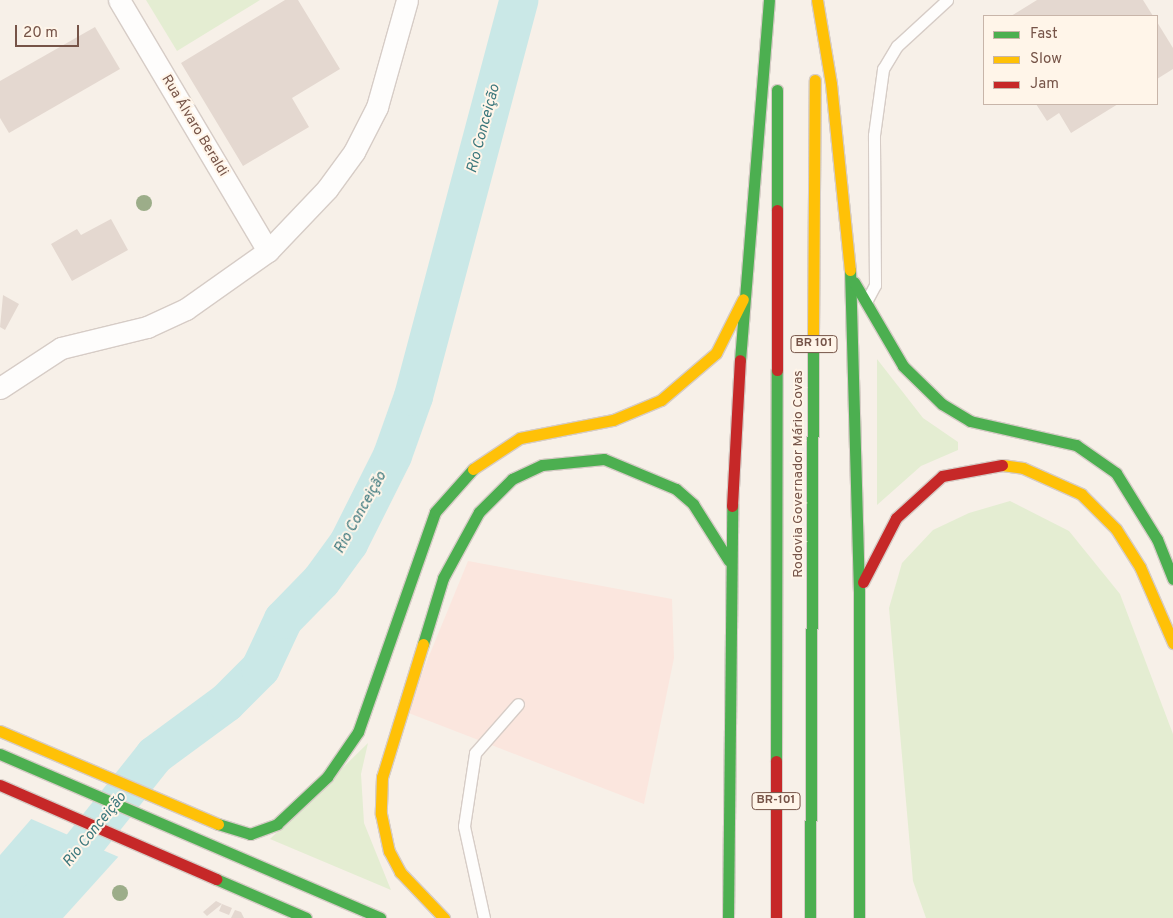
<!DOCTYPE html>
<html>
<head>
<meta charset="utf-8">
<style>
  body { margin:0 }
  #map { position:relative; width:1173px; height:918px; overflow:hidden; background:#f7f0e8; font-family:Overpass,sans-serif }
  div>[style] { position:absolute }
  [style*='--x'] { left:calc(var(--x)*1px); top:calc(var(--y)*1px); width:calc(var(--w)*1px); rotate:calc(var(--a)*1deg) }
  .commercial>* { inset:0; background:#fbe6de }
  .green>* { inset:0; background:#e4edd2 }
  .water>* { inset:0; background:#cae8e7 }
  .pier>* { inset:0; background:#f7f0e8 }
  .river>* { height:39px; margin:-19.5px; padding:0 19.5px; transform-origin:19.5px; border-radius:19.5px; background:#cae8e7 }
  .building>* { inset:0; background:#e4d8d0 }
  .roads { filter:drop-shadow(1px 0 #d6ccc6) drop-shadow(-1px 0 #d6ccc6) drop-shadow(0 1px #d6ccc6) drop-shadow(0 -1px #d6ccc6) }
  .lane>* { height:11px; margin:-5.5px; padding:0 5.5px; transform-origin:5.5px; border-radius:5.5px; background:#fefdfc }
  .street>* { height:21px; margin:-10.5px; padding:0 10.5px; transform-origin:10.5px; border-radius:10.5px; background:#fefdfc }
  .fast>* { height:11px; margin:-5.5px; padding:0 5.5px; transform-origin:5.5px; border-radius:5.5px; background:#4caf50 }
  .slow>* { height:11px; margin:-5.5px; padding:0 5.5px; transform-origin:5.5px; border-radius:5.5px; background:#ffc107 }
  .jam>* { height:11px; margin:-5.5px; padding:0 5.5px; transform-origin:5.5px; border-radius:5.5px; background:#c62828 }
  .trees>* { width:16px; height:16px; margin:-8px; border-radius:50%; background:#9cad89 }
  span { translate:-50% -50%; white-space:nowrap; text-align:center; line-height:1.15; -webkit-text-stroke:4px #fff5e9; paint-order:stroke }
  .shield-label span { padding:1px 4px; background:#fff5e9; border:1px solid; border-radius:4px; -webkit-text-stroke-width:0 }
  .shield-label { font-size:12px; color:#765448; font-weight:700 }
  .street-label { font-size:14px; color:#765448 }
  .water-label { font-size:15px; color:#3b777c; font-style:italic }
  .legend { position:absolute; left:983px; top:15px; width:175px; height:90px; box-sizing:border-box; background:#fff5e9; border:1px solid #c8b5a9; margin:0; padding:6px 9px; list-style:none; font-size:15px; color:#765448 }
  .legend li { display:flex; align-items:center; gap:10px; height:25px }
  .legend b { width:25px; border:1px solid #c8b5a9 }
  .scale { position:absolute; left:15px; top:25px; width:64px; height:22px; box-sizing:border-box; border:2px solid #765448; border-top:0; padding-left:6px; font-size:15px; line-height:18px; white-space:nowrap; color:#765448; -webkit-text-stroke:4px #fff5e9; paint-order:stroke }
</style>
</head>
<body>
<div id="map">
  <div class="commercial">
    <div style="clip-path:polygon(468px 561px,672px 599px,674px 658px,644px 804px,406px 712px)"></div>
  </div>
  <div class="green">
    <div style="clip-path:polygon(146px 0,260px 0,177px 51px)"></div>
    <div style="clip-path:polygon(877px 359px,923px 418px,958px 442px,958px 450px,921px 466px,877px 505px)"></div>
    <div style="clip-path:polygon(1010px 501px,1069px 531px,1120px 594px,1173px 734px,1173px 918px,926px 918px,913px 881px,889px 608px,902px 563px,933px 530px,969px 513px)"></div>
    <div style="clip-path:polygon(368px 743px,361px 774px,364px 823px,391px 890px,270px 839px)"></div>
  </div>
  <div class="water">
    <div style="clip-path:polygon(33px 817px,119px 856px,63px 918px,0 918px,0 855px)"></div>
  </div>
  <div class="pier">
    <div style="clip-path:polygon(34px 815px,120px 854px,121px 858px,29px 818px)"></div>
  </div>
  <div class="river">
    <div style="--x:15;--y:918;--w:35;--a:-39"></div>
    <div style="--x:42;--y:896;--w:180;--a:-51.5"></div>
    <div style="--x:154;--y:755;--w:89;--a:-36.4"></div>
    <div style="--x:226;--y:702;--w:48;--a:-45"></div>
    <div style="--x:260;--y:668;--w:54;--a:-64.9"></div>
    <div style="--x:283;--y:619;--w:54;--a:-45.7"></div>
    <div style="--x:321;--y:580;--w:46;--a:-53.9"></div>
    <div style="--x:348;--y:543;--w:98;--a:-63.4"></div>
    <div style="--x:392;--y:455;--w:63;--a:-70.4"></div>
    <div style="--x:413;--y:396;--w:410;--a:-75.1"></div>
  </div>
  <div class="building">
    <div style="clip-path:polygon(285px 0,298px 0,340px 69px,292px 98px,309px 127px,243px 166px,181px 63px)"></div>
    <div style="clip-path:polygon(1037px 0,1143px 0,1153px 16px,1011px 16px)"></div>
    <div style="clip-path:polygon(1157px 22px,1173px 48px,1173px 69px,1157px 79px)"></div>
    <div style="clip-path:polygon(95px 27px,120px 69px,9px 133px,0 118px,0 81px)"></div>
    <div style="clip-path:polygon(1036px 104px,1118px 104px,1071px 133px,1059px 113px,1047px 121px)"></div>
    <div style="clip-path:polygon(111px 219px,128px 250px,72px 281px,51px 244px,77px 229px,81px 235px)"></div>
    <div style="clip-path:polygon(3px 295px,19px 304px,5px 330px,0 327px)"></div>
    <div style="clip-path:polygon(216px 901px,222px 904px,207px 916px,203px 912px)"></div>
    <div style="clip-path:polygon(222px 904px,232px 908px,229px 915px,219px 911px)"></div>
    <div style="clip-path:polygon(235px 910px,241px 912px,244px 918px,231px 918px)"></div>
  </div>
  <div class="roads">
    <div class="lane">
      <div style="--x:867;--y:300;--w:17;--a:-62"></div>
      <div style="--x:875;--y:285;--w:150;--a:-90.4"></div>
      <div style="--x:874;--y:135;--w:67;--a:-82.2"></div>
      <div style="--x:883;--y:69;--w:27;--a:-59"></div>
      <div style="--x:897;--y:46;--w:68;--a:-42.6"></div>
      <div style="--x:484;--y:918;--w:94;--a:-102.3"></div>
      <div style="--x:464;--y:826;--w:74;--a:-81.4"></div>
      <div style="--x:475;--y:753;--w:65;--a:-48.7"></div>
    </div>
    <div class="street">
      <div style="--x:119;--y:0;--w:292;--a:59.3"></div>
      <div style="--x:0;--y:388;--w:73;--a:-33.3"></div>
      <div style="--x:61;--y:348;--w:89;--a:-13.7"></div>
      <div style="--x:147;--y:327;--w:43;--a:-24.8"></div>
      <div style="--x:186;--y:309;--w:100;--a:-35.3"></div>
      <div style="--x:268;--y:251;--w:86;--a:-46.4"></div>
      <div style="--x:327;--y:189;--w:46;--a:-53.9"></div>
      <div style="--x:354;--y:152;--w:51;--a:-62.9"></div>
      <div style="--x:377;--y:107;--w:111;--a:-74.3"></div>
    </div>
    <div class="fast">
      <div style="--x:777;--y:210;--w:120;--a:-90"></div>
      <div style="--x:850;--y:270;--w:321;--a:88.4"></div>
      <div style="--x:859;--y:591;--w:327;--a:90"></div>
      <div style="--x:854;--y:282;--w:97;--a:59.7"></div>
      <div style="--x:903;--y:366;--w:54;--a:44.3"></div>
      <div style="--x:942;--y:404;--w:33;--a:31"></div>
      <div style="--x:970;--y:421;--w:109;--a:12.8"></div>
      <div style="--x:1076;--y:445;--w:49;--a:35"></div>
      <div style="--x:1116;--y:473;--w:78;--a:58.2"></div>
      <div style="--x:1157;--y:539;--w:43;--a:68.2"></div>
      <div style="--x:740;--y:360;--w:361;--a:-85.4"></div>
      <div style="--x:423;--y:644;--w:69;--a:-73.1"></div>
      <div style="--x:443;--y:578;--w:75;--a:-61.4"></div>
      <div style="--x:479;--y:512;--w:47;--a:-45"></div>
      <div style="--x:512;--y:479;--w:33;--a:-25"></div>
      <div style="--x:542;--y:465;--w:62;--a:-5.5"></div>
      <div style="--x:604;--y:459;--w:78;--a:22.6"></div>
      <div style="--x:676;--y:489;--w:23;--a:41"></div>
      <div style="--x:693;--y:504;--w:67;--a:57.7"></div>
      <div style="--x:0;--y:754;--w:414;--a:23.3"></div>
      <div style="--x:776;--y:761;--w:391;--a:-89.9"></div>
      <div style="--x:218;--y:824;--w:34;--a:17"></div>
      <div style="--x:250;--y:834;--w:29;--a:-20"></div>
      <div style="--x:277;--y:824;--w:69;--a:-43.2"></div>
      <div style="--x:327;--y:777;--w:55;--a:-55.4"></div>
      <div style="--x:358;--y:732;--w:233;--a:-70.7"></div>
      <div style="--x:435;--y:512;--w:57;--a:-48.5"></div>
      <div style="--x:216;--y:879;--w:98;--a:23.4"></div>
      <div style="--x:728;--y:918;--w:412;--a:-89.4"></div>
      <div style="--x:810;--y:918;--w:582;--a:-89.7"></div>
    </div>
    <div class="slow">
      <div style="--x:817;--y:0;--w:85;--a:80.5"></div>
      <div style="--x:831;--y:84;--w:187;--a:84.2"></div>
      <div style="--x:813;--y:336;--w:256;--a:-89.6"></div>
      <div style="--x:1002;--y:465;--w:21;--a:8"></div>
      <div style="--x:1023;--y:468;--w:64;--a:24.1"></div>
      <div style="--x:1081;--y:494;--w:49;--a:45"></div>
      <div style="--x:1116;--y:529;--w:45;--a:57.7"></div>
      <div style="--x:1140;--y:567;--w:83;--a:66.5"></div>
      <div style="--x:473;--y:469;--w:56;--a:-33.4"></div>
      <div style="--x:520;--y:438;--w:95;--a:-11"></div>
      <div style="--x:613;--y:420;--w:52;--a:-22.6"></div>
      <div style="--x:661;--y:400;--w:72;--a:-40.5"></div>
      <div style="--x:716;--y:353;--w:60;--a:-63.4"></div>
      <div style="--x:423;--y:644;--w:139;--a:107.1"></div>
      <div style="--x:382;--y:777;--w:37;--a:92"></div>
      <div style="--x:381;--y:814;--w:38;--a:78"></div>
      <div style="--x:389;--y:851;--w:24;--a:62"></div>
      <div style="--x:400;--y:872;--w:64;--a:46.3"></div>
      <div style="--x:0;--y:731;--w:237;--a:23.1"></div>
    </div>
    <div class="jam">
      <div style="--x:777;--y:370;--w:160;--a:-90"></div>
      <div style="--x:732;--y:506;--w:146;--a:-86.9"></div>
      <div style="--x:863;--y:582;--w:72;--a:-62.7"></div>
      <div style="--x:896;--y:518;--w:62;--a:-42.4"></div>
      <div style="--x:942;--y:476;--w:61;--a:-10.4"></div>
      <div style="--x:0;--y:785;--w:236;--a:23.5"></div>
      <div style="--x:776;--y:918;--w:157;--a:-90"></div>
    </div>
  </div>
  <div class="trees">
    <div style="left:144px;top:203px"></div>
    <div style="left:120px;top:893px"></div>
  </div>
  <div class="shield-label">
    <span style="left:814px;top:344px">BR 101</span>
    <span style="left:776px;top:801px">BR-101</span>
  </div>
  <div class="street-label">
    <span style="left:194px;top:126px;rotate:59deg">Rua Álvaro Beraldi</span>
    <span style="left:799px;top:474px;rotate:-90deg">Rodovia Governador Mário Covas</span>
  </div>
  <div class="water-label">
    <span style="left:484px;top:129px;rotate:-75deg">Rio Conceição</span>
    <span style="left:361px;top:513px;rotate:-61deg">Rio Conceição</span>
    <span style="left:95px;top:830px;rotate:-51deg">Rio Conceição</span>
  </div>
  <ul class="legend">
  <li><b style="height:6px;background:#4caf50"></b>Fast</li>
  <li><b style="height:6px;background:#ffc107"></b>Slow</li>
  <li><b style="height:6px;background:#c62828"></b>Jam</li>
  </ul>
  <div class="scale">20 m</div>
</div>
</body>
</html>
